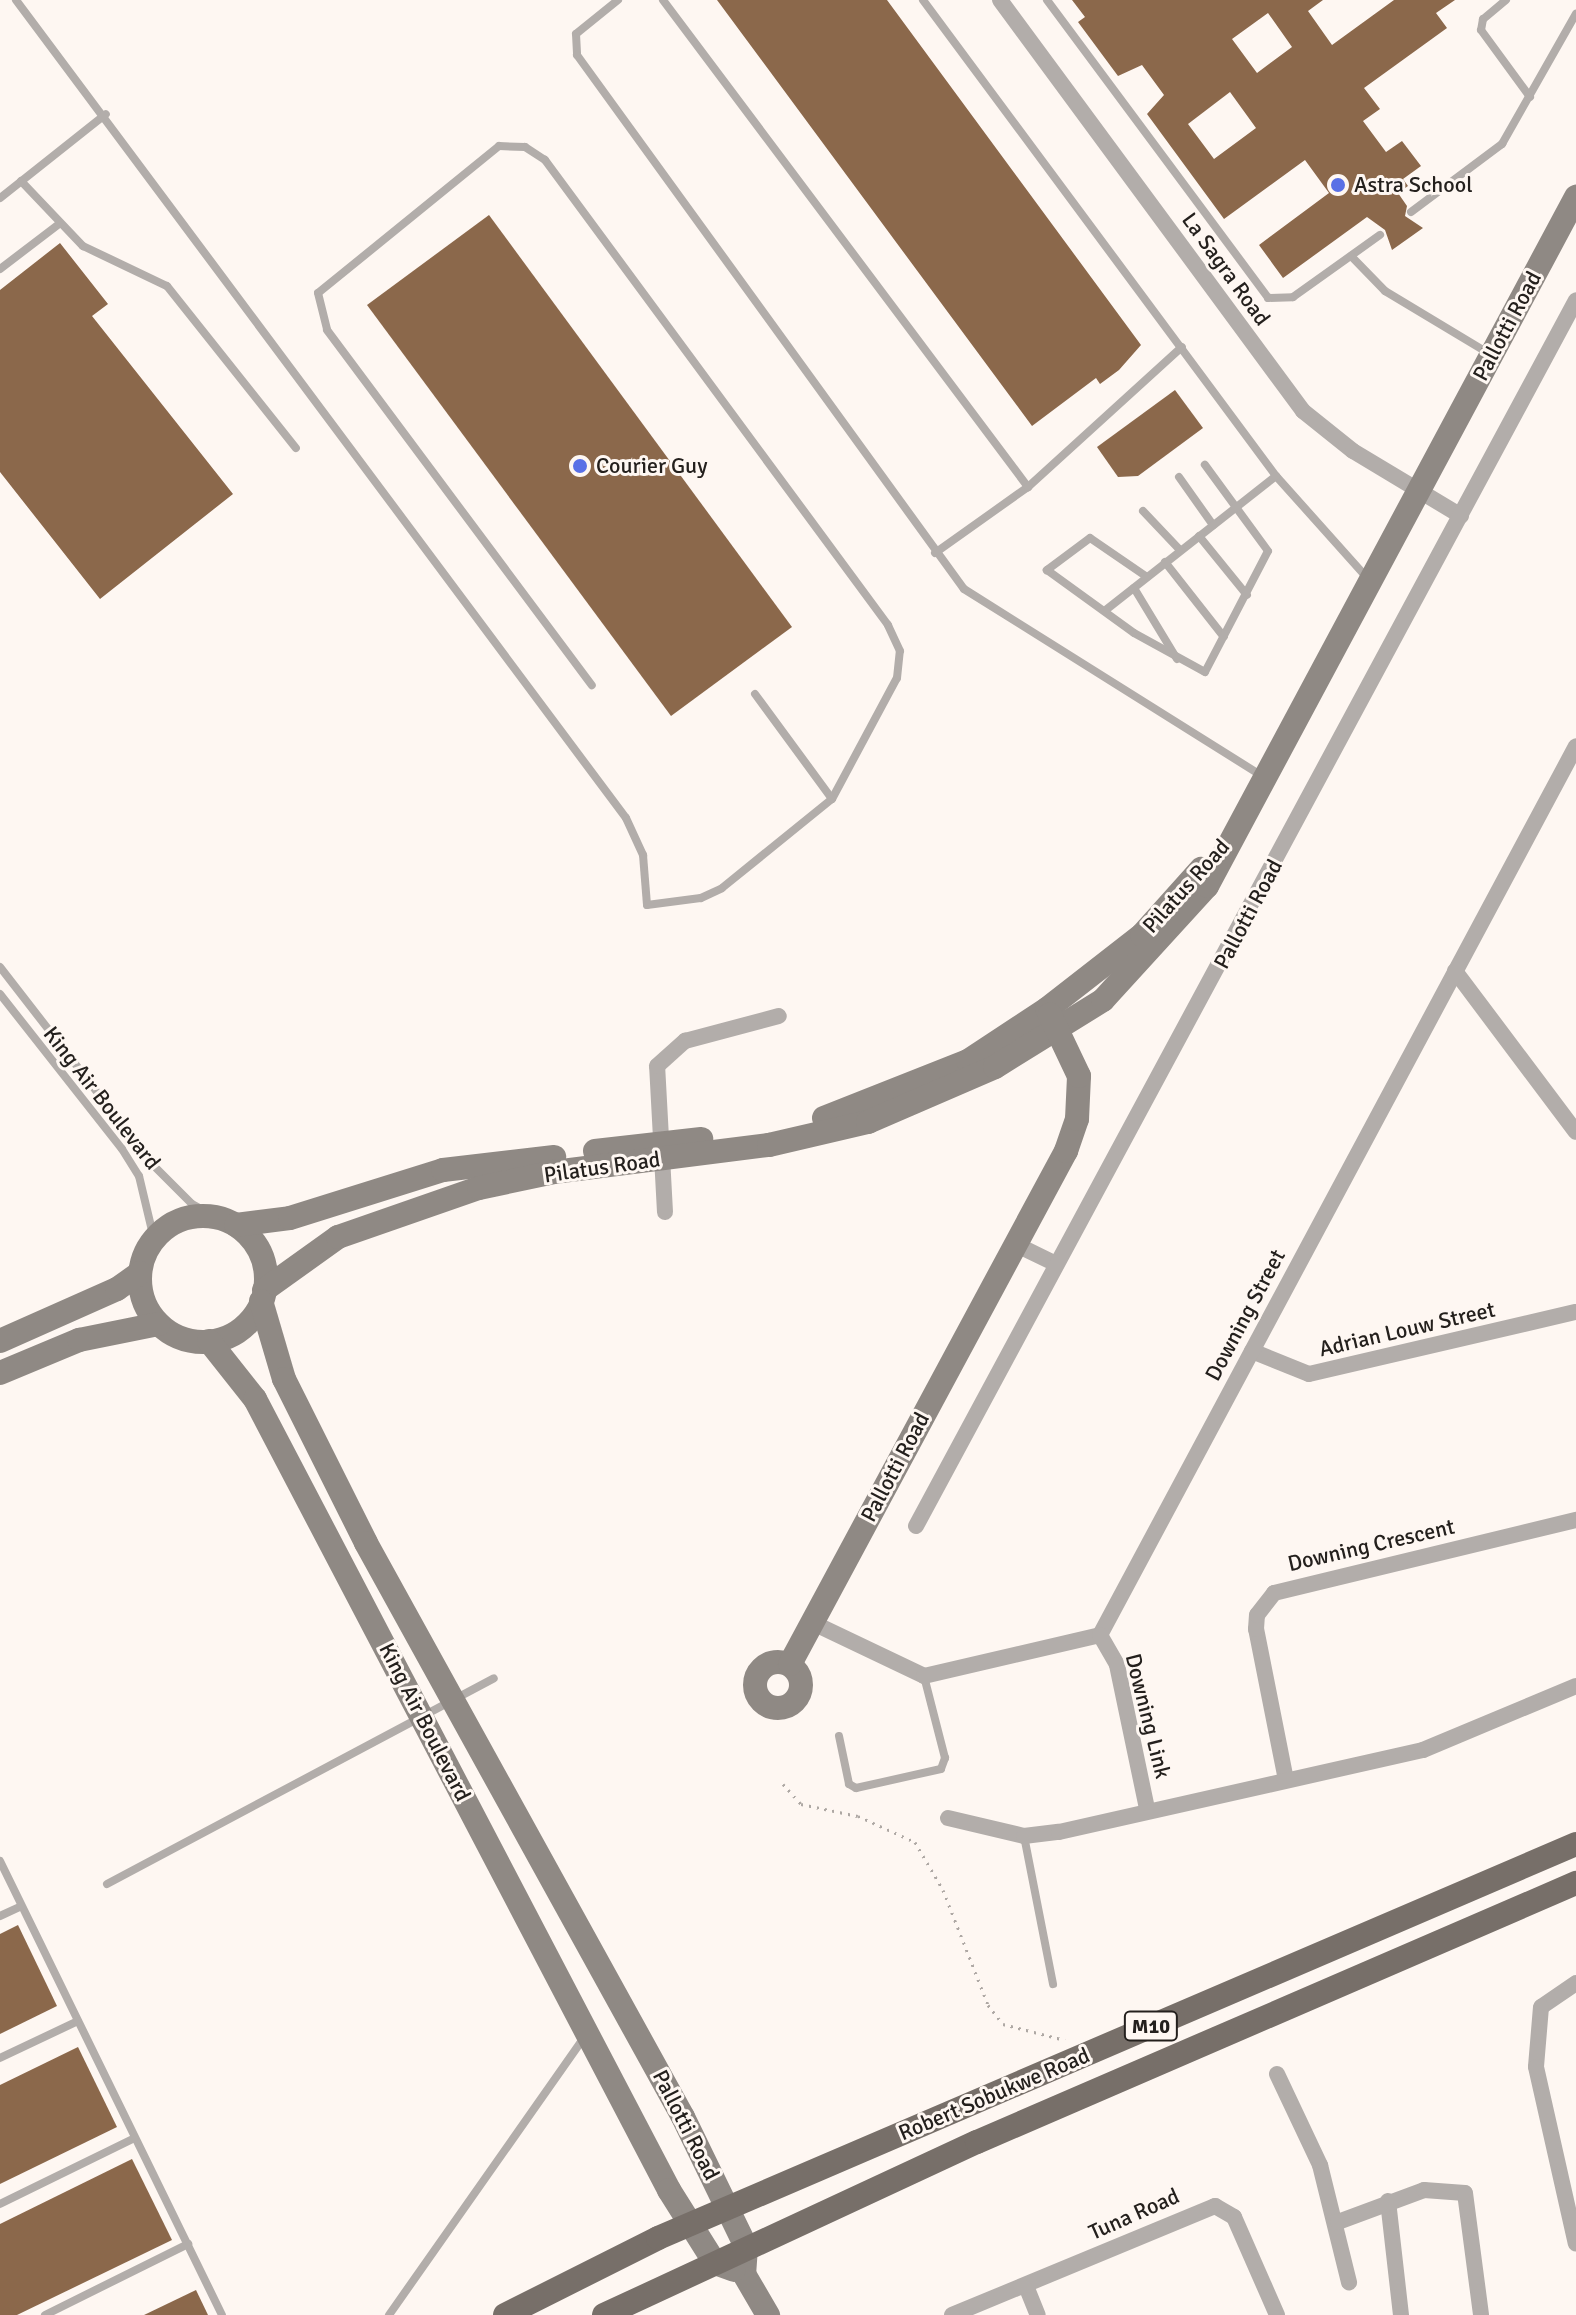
<!DOCTYPE html>
<html>
<head>
<meta charset="utf-8">
<style>
  body { margin:0 }
  #map { position:relative; width:1576px; height:2315px; overflow:hidden; background:#fef7f2; font-family:Signika,sans-serif }
  div>[style] { position:absolute }
  [style*='--x'] { left:calc(var(--x)*1px); top:calc(var(--y)*1px); width:calc(var(--w)*1px); rotate:calc(var(--a)*1deg) }
  .building>* { inset:0; background:#8b684b }
  .path>* { height:3px; margin-top:-1.5px; transform-origin:0; background:repeating-linear-gradient(90deg,#aea8a4 0 2px,transparent 0 8px) }
  .lane>* { height:8px; margin:-4px; padding:0 4px; transform-origin:4px; border-radius:4px; background:#b2adaa }
  .street>* { height:16px; margin:-8px; padding:0 8px; transform-origin:8px; border-radius:8px; background:#b2adaa }
  .secondary>* { height:24px; margin:-12px; padding:0 12px; transform-origin:12px; border-radius:12px; background:#8f8984 }
  .secondary>.ring { margin:-12px; padding:0; box-sizing:content-box; background:none; border:24px solid #8f8984; border-radius:50% }
  .primary>* { height:24px; margin:-12px; padding:0 12px; transform-origin:12px; border-radius:12px; background:#776f69 }
  .dots>* { width:22px; height:22px; translate:-50% -50%; box-sizing:border-box; border:4px solid #fef7f2; border-radius:50% }
  span { translate:-50% -50%; white-space:nowrap; text-align:center; line-height:1.15; -webkit-text-stroke:6px #fef7f2; paint-order:stroke }
  .shield-label span { padding:2px 6px; background:#fef7f2; border:2px solid; border-radius:6px; -webkit-text-stroke-width:0 }
  .shield-label { font-size:20px; color:#24201d; font-weight:700 }
  .poi-label { font-size:22px; color:#24201d }
  .left { translate:0 -50%; text-align:left }
  .street-label { font-size:22px; color:#24201d }
</style>
</head>
<body>
<div id="map">
  <div class="building">
    <div style="clip-path:polygon(717px 0,887px 0,1141px 345px,1119px 370px,1100px 384px,1096px 378px,1032px 426px)"></div>
    <div style="clip-path:polygon(evenodd,1072px 0,1323px 0,1308px 11px,1332px 45px,1394px 0,1455px 0,1436px 13px,1447px 28px,1364px 88px,1380px 109px,1363px 121px,1386px 152px,1402px 141px,1421px 166px,1403px 179px,1408px 186px,1398px 193px,1407px 206px,1405px 216px,1423px 228px,1392px 250px,1385px 230px,1367px 217px,1283px 278px,1259px 245px,1329px 193px,1305px 160px,1224px 219px,1147px 114px,1164px 95px,1142px 65px,1118px 76px,1078px 22px,1085px 17px,1072px 0,1268px 13px,1292px 47px,1257px 73px,1232px 39px,1268px 13px,1072px 0,1230px 92px,1256px 128px,1214px 159px,1188px 124px,1230px 92px)"></div>
    <div style="clip-path:polygon(489px 215px,792px 627px,671px 716px,367px 305px)"></div>
    <div style="clip-path:polygon(60px 243px,108px 304px,92px 316px,233px 494px,100px 599px,0 472px,0 290px)"></div>
    <div style="clip-path:polygon(1175px 390px,1203px 428px,1138px 476px,1118px 477px,1097px 447px)"></div>
    <div style="clip-path:polygon(18px 1925px,57px 2006px,0 2034px,0 1934px)"></div>
    <div style="clip-path:polygon(78px 2047px,117px 2127px,0 2184px,0 2085px)"></div>
    <div style="clip-path:polygon(132px 2159px,172px 2240px,17px 2315px,0 2315px,0 2224px)"></div>
    <div style="clip-path:polygon(196px 2290px,208px 2315px,144px 2315px)"></div>
  </div>
  <div class="path">
    <div style="--x:783;--y:1784;--w:27;--a:48"></div>
    <div style="--x:801;--y:1804;--w:58;--a:11.9"></div>
    <div style="--x:858;--y:1816;--w:63;--a:24.5"></div>
    <div style="--x:915;--y:1842;--w:56;--a:59.7"></div>
    <div style="--x:943;--y:1890;--w:123;--a:68.6"></div>
    <div style="--x:988;--y:2005;--w:24;--a:52"></div>
    <div style="--x:1003;--y:2024;--w:64;--a:14.5"></div>
  </div>
  <div class="lane">
    <div style="--x:16;--y:0;--w:1020;--a:53.29"></div>
    <div style="--x:626;--y:818;--w:41;--a:65.3"></div>
    <div style="--x:643;--y:855;--w:50;--a:85.4"></div>
    <div style="--x:647;--y:905;--w:54;--a:-7.4"></div>
    <div style="--x:701;--y:898;--w:23;--a:-25"></div>
    <div style="--x:722;--y:888;--w:141;--a:-39"></div>
    <div style="--x:832;--y:799;--w:137;--a:-61.8"></div>
    <div style="--x:897;--y:678;--w:27;--a:-84"></div>
    <div style="--x:900;--y:651;--w:29;--a:-115"></div>
    <div style="--x:888;--y:625;--w:578;--a:-126.41"></div>
    <div style="--x:545;--y:160;--w:24;--a:-147"></div>
    <div style="--x:525;--y:147;--w:26;--a:-178"></div>
    <div style="--x:499;--y:146;--w:233;--a:140.9"></div>
    <div style="--x:318;--y:293;--w:38;--a:76"></div>
    <div style="--x:327;--y:330;--w:443;--a:53.3"></div>
    <div style="--x:618;--y:0;--w:54;--a:141"></div>
    <div style="--x:576;--y:34;--w:21;--a:87"></div>
    <div style="--x:577;--y:55;--w:659;--a:54.07"></div>
    <div style="--x:964;--y:589;--w:354;--a:32.1"></div>
    <div style="--x:663;--y:0;--w:609;--a:53.15"></div>
    <div style="--x:923;--y:0;--w:593;--a:53.44"></div>
    <div style="--x:1276;--y:476;--w:138;--a:48.2"></div>
    <div style="--x:1047;--y:0;--w:371;--a:53.4"></div>
    <div style="--x:1268;--y:298;--w:25;--a:-2"></div>
    <div style="--x:1293;--y:297;--w:107;--a:-35.5"></div>
    <div style="--x:1506;--y:0;--w:30;--a:140"></div>
    <div style="--x:1483;--y:19;--w:11;--a:100"></div>
    <div style="--x:1481;--y:30;--w:83;--a:53.8"></div>
    <div style="--x:21;--y:181;--w:90;--a:46.4"></div>
    <div style="--x:83;--y:246;--w:93;--a:25.5"></div>
    <div style="--x:167;--y:286;--w:207;--a:51.5"></div>
    <div style="--x:0;--y:198;--w:135;--a:-38.4"></div>
    <div style="--x:1411;--y:212;--w:114;--a:-36.8"></div>
    <div style="--x:1502;--y:144;--w:150;--a:-60.4"></div>
    <div style="--x:1351;--y:256;--w:49;--a:45.8"></div>
    <div style="--x:1385;--y:291;--w:122;--a:31"></div>
    <div style="--x:0;--y:269;--w:74;--a:-37.3"></div>
    <div style="--x:1179;--y:477;--w:59;--a:54.7"></div>
    <div style="--x:1143;--y:511;--w:54;--a:46.5"></div>
    <div style="--x:1199;--y:536;--w:76;--a:50.9"></div>
    <div style="--x:935;--y:553;--w:114;--a:-35.4"></div>
    <div style="--x:1028;--y:487;--w:208;--a:-42.3"></div>
    <div style="--x:1165;--y:562;--w:95;--a:51.8"></div>
    <div style="--x:1147;--y:577;--w:69;--a:-145.6"></div>
    <div style="--x:1090;--y:538;--w:54;--a:143.3"></div>
    <div style="--x:1047;--y:570;--w:107;--a:35.9"></div>
    <div style="--x:1134;--y:633;--w:81;--a:28.8"></div>
    <div style="--x:1205;--y:672;--w:136;--a:-62.5"></div>
    <div style="--x:1268;--y:551;--w:107;--a:-126.2"></div>
    <div style="--x:1134;--y:588;--w:83;--a:58.8"></div>
    <div style="--x:1107;--y:609;--w:215;--a:-38.2"></div>
    <div style="--x:755;--y:694;--w:130;--a:53.7"></div>
    <div style="--x:0;--y:967;--w:253;--a:52.2"></div>
    <div style="--x:155;--y:1167;--w:52;--a:45"></div>
    <div style="--x:192;--y:1204;--w:25;--a:29"></div>
    <div style="--x:0;--y:994;--w:197;--a:51.8"></div>
    <div style="--x:122;--y:1149;--w:32;--a:58"></div>
    <div style="--x:139;--y:1176;--w:65;--a:76.6"></div>
    <div style="--x:839;--y:1736;--w:49;--a:78.2"></div>
    <div style="--x:849;--y:1784;--w:8;--a:30"></div>
    <div style="--x:856;--y:1788;--w:87;--a:-12.6"></div>
    <div style="--x:941;--y:1769;--w:12;--a:-70"></div>
    <div style="--x:945;--y:1758;--w:85;--a:-104.4"></div>
    <div style="--x:1024;--y:1836;--w:151;--a:78.9"></div>
    <div style="--x:0;--y:1861;--w:505;--a:63.94"></div>
    <div style="--x:107;--y:1884;--w:438;--a:-28"></div>
    <div style="--x:0;--y:1916;--w:23;--a:-25"></div>
    <div style="--x:0;--y:2058;--w:86;--a:-25.4"></div>
    <div style="--x:0;--y:2204;--w:150;--a:-26.1"></div>
    <div style="--x:45;--y:2315;--w:160;--a:-26.4"></div>
    <div style="--x:389;--y:2315;--w:339;--a:-54.9"></div>
  </div>
  <div class="street">
    <div style="--x:1000;--y:0;--w:511;--a:53.6"></div>
    <div style="--x:1303;--y:411;--w:64;--a:38.7"></div>
    <div style="--x:1353;--y:451;--w:126;--a:31"></div>
    <div style="--x:1455;--y:971;--w:201;--a:53.1"></div>
    <div style="--x:665;--y:1212;--w:146;--a:-93.1"></div>
    <div style="--x:657;--y:1066;--w:38;--a:-42"></div>
    <div style="--x:685;--y:1041;--w:97;--a:-14.9"></div>
    <div style="--x:1015;--y:1244;--w:46;--a:26"></div>
    <div style="--x:1252;--y:1351;--w:61;--a:22"></div>
    <div style="--x:1309;--y:1374;--w:274;--a:-13.1"></div>
    <div style="--x:916;--y:1526;--w:1392;--a:-61.7"></div>
    <div style="--x:811;--y:1622;--w:125;--a:25.5"></div>
    <div style="--x:924;--y:1676;--w:181;--a:-13.1"></div>
    <div style="--x:1100;--y:1635;--w:1008;--a:-61.83"></div>
    <div style="--x:1100;--y:1635;--w:34;--a:60"></div>
    <div style="--x:1117;--y:1665;--w:147;--a:78.2"></div>
    <div style="--x:1286;--y:1780;--w:154;--a:-101.2"></div>
    <div style="--x:1256;--y:1629;--w:14;--a:-86"></div>
    <div style="--x:1257;--y:1615;--w:28;--a:-52"></div>
    <div style="--x:1274;--y:1593;--w:311;--a:-13.6"></div>
    <div style="--x:948;--y:1818;--w:78;--a:13.3"></div>
    <div style="--x:1024;--y:1836;--w:35;--a:-7"></div>
    <div style="--x:1059;--y:1832;--w:373;--a:-12.7"></div>
    <div style="--x:1423;--y:1750;--w:166;--a:-22.7"></div>
    <div style="--x:1576;--y:1983;--w:42;--a:145.6"></div>
    <div style="--x:1541;--y:2007;--w:60;--a:94.8"></div>
    <div style="--x:1536;--y:2067;--w:181;--a:77.3"></div>
    <div style="--x:1277;--y:2074;--w:101;--a:64.7"></div>
    <div style="--x:1320;--y:2165;--w:121;--a:76.1"></div>
    <div style="--x:1388;--y:2201;--w:115;--a:83.5"></div>
    <div style="--x:1338;--y:2222;--w:92;--a:-20.4"></div>
    <div style="--x:1424;--y:2190;--w:41;--a:4.2"></div>
    <div style="--x:1465;--y:2193;--w:123;--a:82.5"></div>
    <div style="--x:1026;--y:2286;--w:31;--a:68"></div>
    <div style="--x:952;--y:2315;--w:285;--a:-22.5"></div>
    <div style="--x:1215;--y:2206;--w:22;--a:30"></div>
    <div style="--x:1234;--y:2217;--w:107;--a:66.3"></div>
  </div>
  <div class="secondary">
    <div style="--x:824;--y:1118;--w:155;--a:-21.6"></div>
    <div style="--x:968;--y:1061;--w:95;--a:-33.4"></div>
    <div style="--x:1047;--y:1009;--w:120;--a:-37.9"></div>
    <div style="--x:1142;--y:935;--w:89;--a:-48.2"></div>
    <div style="--x:595;--y:1151;--w:107;--a:-6.5"></div>
    <div class="ring" style="left:140px;top:1216px;width:102px;height:102px"></div>
    <div style="--x:236;--y:1225;--w:54;--a:-7.4"></div>
    <div style="--x:290;--y:1218;--w:160;--a:-17.4"></div>
    <div style="--x:443;--y:1170;--w:112;--a:-6.7"></div>
    <div style="--x:264;--y:1290;--w:91;--a:-35.6"></div>
    <div style="--x:338;--y:1237;--w:149;--a:-19.2"></div>
    <div style="--x:479;--y:1188;--w:77;--a:-12"></div>
    <div style="--x:554;--y:1172;--w:217;--a:-7.2"></div>
    <div style="--x:769;--y:1145;--w:102;--a:-13.1"></div>
    <div style="--x:868;--y:1122;--w:138;--a:-23.4"></div>
    <div style="--x:995;--y:1067;--w:127;--a:-31.8"></div>
    <div style="--x:1103;--y:1000;--w:154;--a:-47.6"></div>
    <div style="--x:1207;--y:886;--w:782;--a:-61.83"></div>
    <div style="--x:261;--y:1301;--w:81;--a:73.6"></div>
    <div style="--x:284;--y:1379;--w:183;--a:63.4"></div>
    <div style="--x:366;--y:1543;--w:656;--a:61.09"></div>
    <div style="--x:683;--y:2117;--w:144;--a:64.1"></div>
    <div style="--x:746;--y:2247;--w:27;--a:94"></div>
    <div style="--x:744;--y:2274;--w:48;--a:59.7"></div>
    <div style="--x:0;--y:1341;--w:128;--a:-24"></div>
    <div style="--x:117;--y:1289;--w:28;--a:-35"></div>
    <div style="--x:209;--y:1341;--w:74;--a:51.6"></div>
    <div style="--x:255;--y:1399;--w:893;--a:62.37"></div>
    <div style="--x:669;--y:2190;--w:86;--a:57.8"></div>
    <div style="--x:715;--y:2263;--w:20;--a:20"></div>
    <div style="--x:0;--y:1373;--w:86;--a:-22.7"></div>
    <div style="--x:79;--y:1340;--w:81;--a:-11.4"></div>
    <div class="ring" style="left:755px;top:1662px;width:22px;height:22px"></div>
    <div style="--x:790;--y:1664;--w:583;--a:-61.72"></div>
    <div style="--x:1066;--y:1151;--w:34;--a:-71"></div>
    <div style="--x:1077;--y:1119;--w:43;--a:-87.3"></div>
    <div style="--x:1079;--y:1076;--w:68;--a:-115.4"></div>
  </div>
  <div class="primary">
    <div style="--x:505;--y:2315;--w:171;--a:-26.7"></div>
    <div style="--x:658;--y:2238;--w:999;--a:-23.23"></div>
    <div style="--x:604;--y:2315;--w:411;--a:-24.9"></div>
    <div style="--x:977;--y:2142;--w:653;--a:-23.38"></div>
  </div>
  <div class="dots">
    <div style="left:1338px;top:185px;background:#5970e6"></div>
    <div style="left:580px;top:466px;background:#5970e6"></div>
  </div>
  <div class="shield-label">
    <span style="left:1151px;top:2026px">M10</span>
  </div>
  <div class="poi-label">
    <span class="left" style="left:1354px;top:185px">Astra School</span>
    <span class="left" style="left:596px;top:466px">Courier Guy</span>
  </div>
  <div class="street-label">
    <span style="left:1226px;top:269px;rotate:54deg">La Sagra Road</span>
    <span style="left:1507px;top:326px;rotate:-62deg">Pallotti Road</span>
    <span style="left:1186px;top:886px;rotate:-48deg">Pilatus Road</span>
    <span style="left:1248px;top:914px;rotate:-62deg">Pallotti Road</span>
    <span style="left:102px;top:1098px;rotate:52deg">King Air Boulevard</span>
    <span style="left:602px;top:1167px;rotate:-8deg">Pilatus Road</span>
    <span style="left:1245px;top:1315px;rotate:-62deg">Downing Street</span>
    <span style="left:1407px;top:1329px;rotate:-13deg">Adrian Louw Street</span>
    <span style="left:895px;top:1467px;rotate:-62deg">Pallotti Road</span>
    <span style="left:1371px;top:1545px;rotate:-13deg">Downing Crescent</span>
    <span style="left:1148px;top:1716px;rotate:76deg">Downing Link</span>
    <span style="left:425px;top:1722px;rotate:63deg">King Air Boulevard</span>
    <span style="left:994px;top:2094px;rotate:-23deg">Robert Sobukwe Road</span>
    <span style="left:686px;top:2125px;rotate:63deg">Pallotti Road</span>
    <span style="left:1134px;top:2214px;rotate:-24deg">Tuna Road</span>
  </div>
</div>
</body>
</html>
